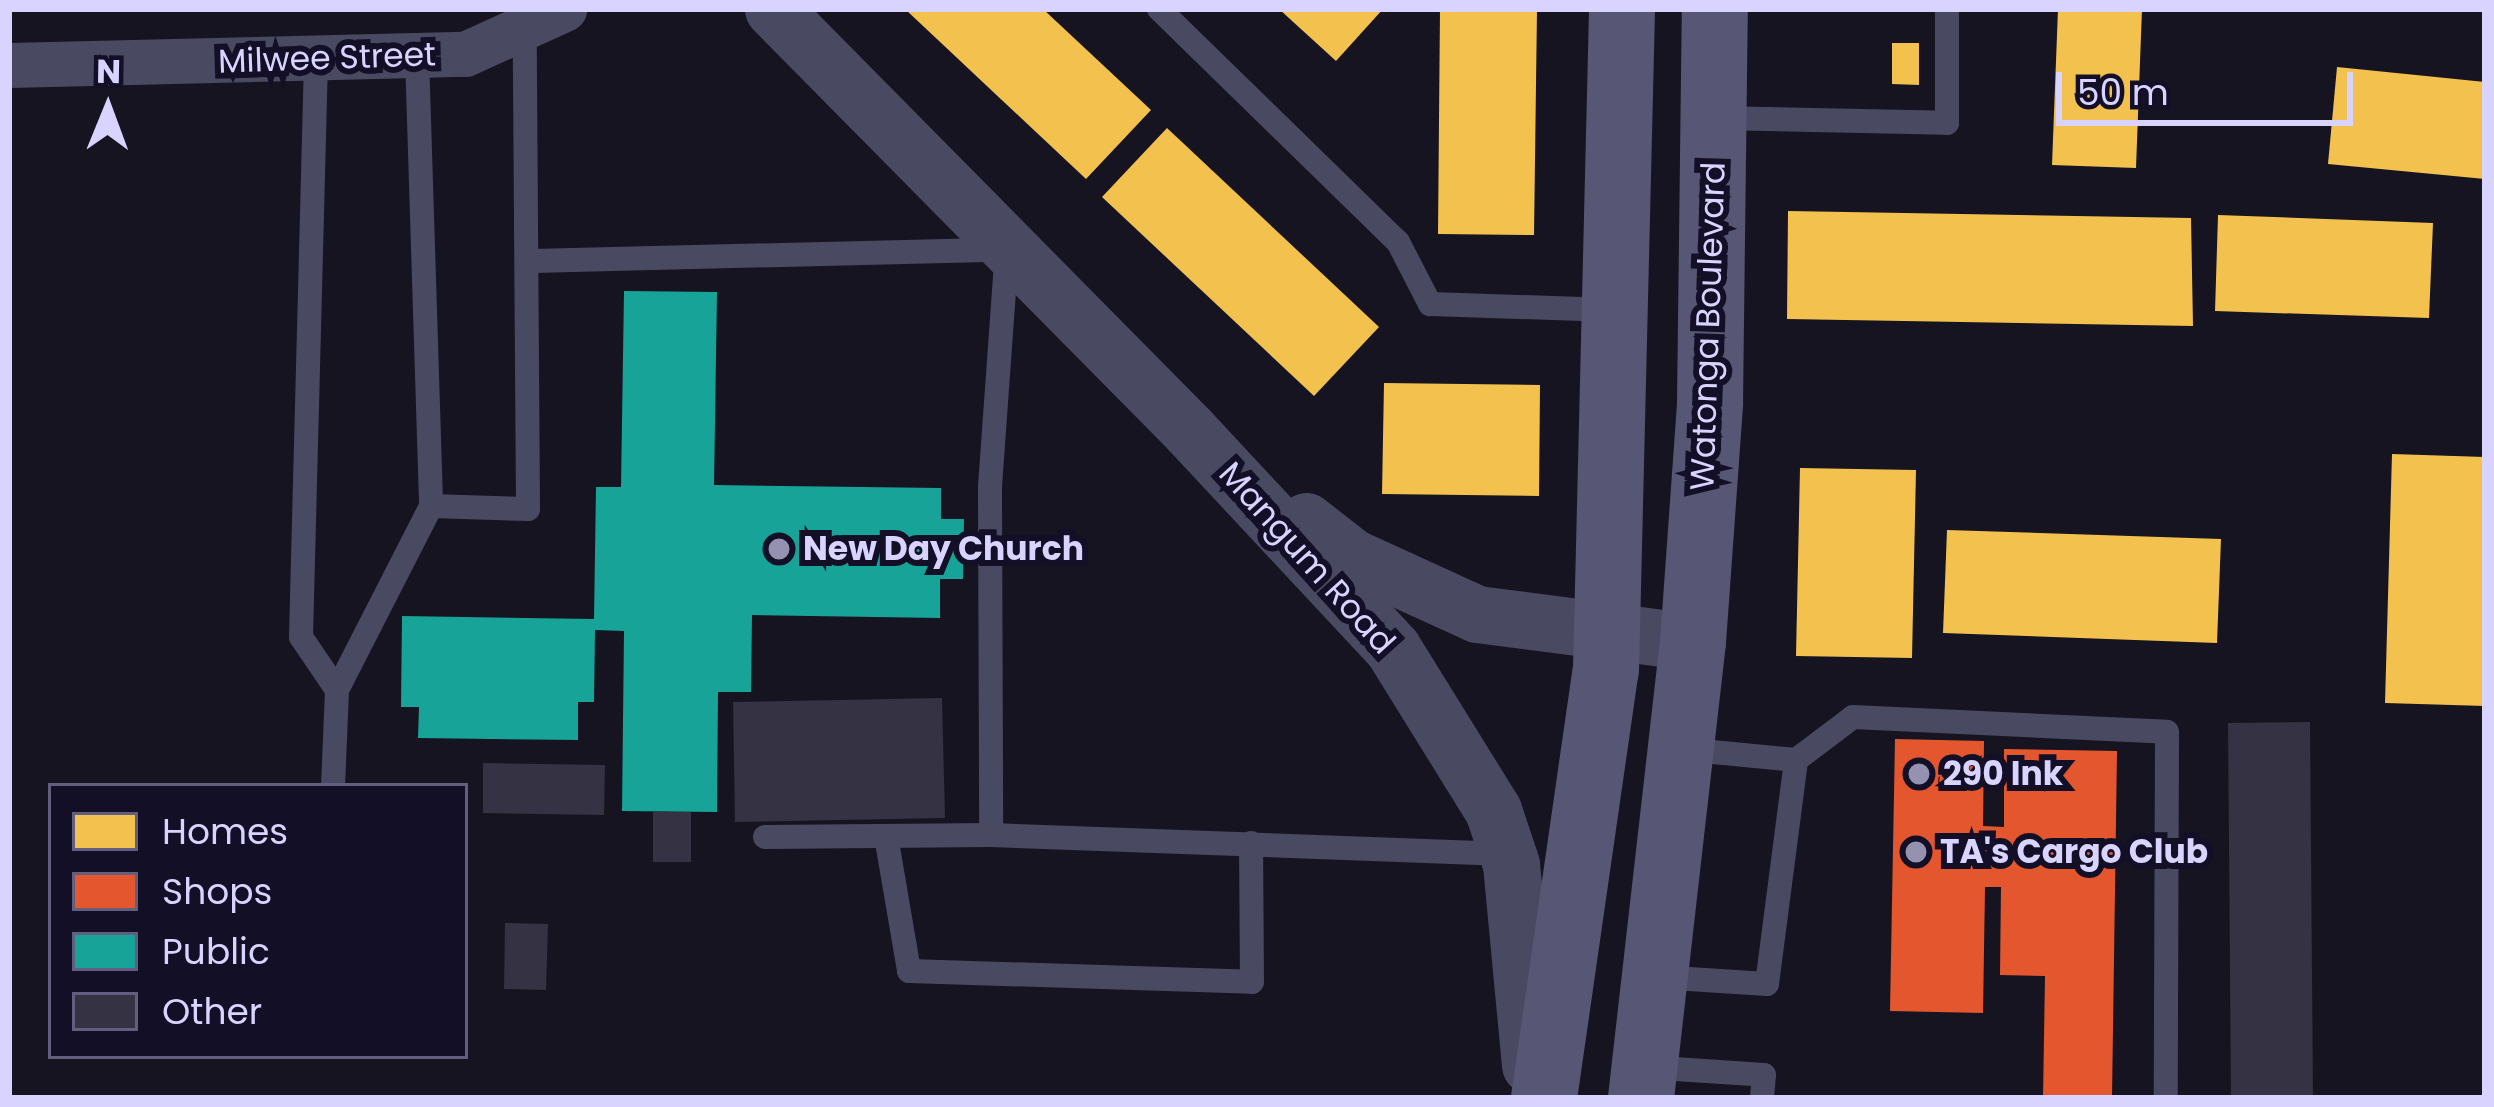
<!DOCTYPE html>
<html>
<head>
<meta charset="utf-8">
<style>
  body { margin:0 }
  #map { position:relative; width:2494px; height:1107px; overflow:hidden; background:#161421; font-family:Poppins,sans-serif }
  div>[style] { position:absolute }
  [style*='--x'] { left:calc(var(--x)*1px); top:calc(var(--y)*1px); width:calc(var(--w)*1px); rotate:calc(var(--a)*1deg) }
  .homes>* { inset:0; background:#f2c14e }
  .shops>* { inset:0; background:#e4572e }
  .public>* { inset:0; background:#17a398 }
  .building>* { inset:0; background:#343243 }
  .service>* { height:24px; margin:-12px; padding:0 12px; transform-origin:12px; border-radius:12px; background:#4a4962 }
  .minor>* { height:45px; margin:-22.5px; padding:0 22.5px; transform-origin:22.5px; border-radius:22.5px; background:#4a4962 }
  .tertiary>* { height:57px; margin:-28.5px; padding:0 28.5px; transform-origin:28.5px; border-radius:28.5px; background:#4a4962 }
  .secondary>* { height:66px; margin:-33px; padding:0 33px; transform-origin:33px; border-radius:33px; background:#575674 }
  .dots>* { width:33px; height:33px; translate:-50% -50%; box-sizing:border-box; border:6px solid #130f26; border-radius:50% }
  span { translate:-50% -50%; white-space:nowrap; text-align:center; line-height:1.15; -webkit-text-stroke:12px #130f26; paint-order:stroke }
  .street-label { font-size:33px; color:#d9d4ff }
  .poi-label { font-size:33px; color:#d9d4ff; font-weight:700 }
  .left { translate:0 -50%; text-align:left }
  .frame { position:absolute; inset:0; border:12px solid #d9d4ff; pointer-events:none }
  .legend { position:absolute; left:48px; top:783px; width:420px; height:276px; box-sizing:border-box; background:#130f26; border:3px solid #625e7d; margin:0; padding:15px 21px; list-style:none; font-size:36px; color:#d9d4ff }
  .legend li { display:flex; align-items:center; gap:24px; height:60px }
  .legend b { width:60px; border:3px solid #625e7d }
  .north { position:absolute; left:48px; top:48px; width:120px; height:120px; -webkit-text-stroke:9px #130f26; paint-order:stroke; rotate:1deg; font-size:33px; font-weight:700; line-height:48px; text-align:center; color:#d9d4ff }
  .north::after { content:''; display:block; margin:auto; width:42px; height:54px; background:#d9d4ff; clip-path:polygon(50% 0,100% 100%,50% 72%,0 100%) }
  .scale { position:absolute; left:2056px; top:72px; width:297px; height:54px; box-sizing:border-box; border:6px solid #d9d4ff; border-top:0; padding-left:15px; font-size:36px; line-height:42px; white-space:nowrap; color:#d9d4ff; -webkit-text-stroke:9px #130f26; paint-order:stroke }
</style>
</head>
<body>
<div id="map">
  <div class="homes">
    <div style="clip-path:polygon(905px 9px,1043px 9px,1151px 110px,1086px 179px)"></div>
    <div style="clip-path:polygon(1279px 9px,1383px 9px,1336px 61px)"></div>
    <div style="clip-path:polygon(1440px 9px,1537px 9px,1534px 235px,1438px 234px)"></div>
    <div style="clip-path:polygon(2058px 9px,2142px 9px,2136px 168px,2052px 165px)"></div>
    <div style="clip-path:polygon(1892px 43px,1919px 43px,1919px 85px,1892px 84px)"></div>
    <div style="clip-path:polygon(2337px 67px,2485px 82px,2485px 179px,2328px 164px)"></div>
    <div style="clip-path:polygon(1167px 128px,1379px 327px,1314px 396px,1102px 197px)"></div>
    <div style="clip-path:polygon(1788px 211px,2191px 218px,2193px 326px,1787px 319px)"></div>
    <div style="clip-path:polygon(2218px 215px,2433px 223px,2429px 318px,2215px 311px)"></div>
    <div style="clip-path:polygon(1384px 383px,1540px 385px,1539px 496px,1382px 494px)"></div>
    <div style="clip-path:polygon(2392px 454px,2485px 457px,2485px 706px,2385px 703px)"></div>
    <div style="clip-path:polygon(1800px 468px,1916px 470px,1912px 658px,1796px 656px)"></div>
    <div style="clip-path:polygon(1947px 530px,2221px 539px,2217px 643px,1943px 633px)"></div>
  </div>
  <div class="shops">
    <div style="clip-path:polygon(1895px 739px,1984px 741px,1983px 826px,2004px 827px,2004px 749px,2117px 751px,2112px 1098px,2043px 1098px,2045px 976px,2000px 975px,2001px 887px,1985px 887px,1983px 1013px,1890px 1011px)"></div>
  </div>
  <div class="public">
    <div style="clip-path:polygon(624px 291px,717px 292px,714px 485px,941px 488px,941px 519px,964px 519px,963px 579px,940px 579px,940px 618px,752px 615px,751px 692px,718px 692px,717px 812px,622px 811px,624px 631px,595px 630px,594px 702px,578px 702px,578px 740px,418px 738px,419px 707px,401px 707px,402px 616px,594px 619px,596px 487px,621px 487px)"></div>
  </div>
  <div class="building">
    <div style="clip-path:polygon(942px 698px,945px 818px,735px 822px,733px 702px)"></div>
    <div style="clip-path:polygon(2310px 722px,2313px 1098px,2231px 1098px,2228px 723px)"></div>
    <div style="clip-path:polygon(483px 763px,605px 765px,604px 815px,483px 813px)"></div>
    <div style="clip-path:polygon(653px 812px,691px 812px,691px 862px,653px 862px)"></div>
    <div style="clip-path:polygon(505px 923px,548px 924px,546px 990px,504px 989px)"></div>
  </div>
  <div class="service">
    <div style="--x:1159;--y:9;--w:334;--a:44.3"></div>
    <div style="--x:1398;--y:242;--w:70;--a:62.7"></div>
    <div style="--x:1430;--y:304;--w:182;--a:1.9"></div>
    <div style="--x:417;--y:56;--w:450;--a:88.2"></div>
    <div style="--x:316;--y:60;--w:577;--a:91.49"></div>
    <div style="--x:301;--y:637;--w:64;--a:55.8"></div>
    <div style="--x:1716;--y:118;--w:231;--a:1.2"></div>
    <div style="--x:1947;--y:123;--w:114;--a:-90"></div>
    <div style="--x:532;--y:261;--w:475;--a:-1.4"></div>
    <div style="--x:1007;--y:249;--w:240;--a:94.1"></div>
    <div style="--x:990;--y:488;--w:347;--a:89.8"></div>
    <div style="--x:1796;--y:760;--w:71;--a:-37"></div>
    <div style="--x:1853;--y:717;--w:314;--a:2.7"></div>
    <div style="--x:2167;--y:732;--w:366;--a:90.2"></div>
    <div style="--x:333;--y:786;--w:96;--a:-87.6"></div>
    <div style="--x:337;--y:690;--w:207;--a:-62.9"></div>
    <div style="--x:431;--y:506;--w:97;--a:1.8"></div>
    <div style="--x:528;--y:509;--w:480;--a:-90.4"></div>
    <div style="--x:886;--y:836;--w:137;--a:80.3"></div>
    <div style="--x:909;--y:971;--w:343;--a:1.8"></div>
    <div style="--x:1252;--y:982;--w:139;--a:-90.4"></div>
    <div style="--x:765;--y:837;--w:226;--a:-0.5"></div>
    <div style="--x:991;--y:835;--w:515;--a:2.11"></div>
    <div style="--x:1658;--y:977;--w:109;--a:3.7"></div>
    <div style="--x:1767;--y:984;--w:226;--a:-82.6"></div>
    <div style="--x:1796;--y:760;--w:115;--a:-174.5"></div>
    <div style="--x:1645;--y:1067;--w:119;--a:3.8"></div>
    <div style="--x:1764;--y:1075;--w:23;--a:95"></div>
  </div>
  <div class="minor">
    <div style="--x:9;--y:65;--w:456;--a:-1.4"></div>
    <div style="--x:465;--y:54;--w:109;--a:-24.4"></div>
  </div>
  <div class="tertiary">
    <div style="--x:773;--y:9;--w:592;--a:45.34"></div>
    <div style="--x:1189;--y:430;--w:299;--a:47"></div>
    <div style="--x:1393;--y:649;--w:190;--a:58.2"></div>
    <div style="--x:1493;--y:810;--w:57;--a:71.6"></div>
    <div style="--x:1511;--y:864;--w:202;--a:84.6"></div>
    <div style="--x:1306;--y:521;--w:58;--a:38"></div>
    <div style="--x:1352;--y:557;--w:137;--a:24.5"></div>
    <div style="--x:1477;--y:614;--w:218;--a:7.4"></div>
  </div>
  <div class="secondary">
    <div style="--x:1544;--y:1098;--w:432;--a:-81.8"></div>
    <div style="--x:1606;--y:670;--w:661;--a:-88.61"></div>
    <div style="--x:1641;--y:1098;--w:459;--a:-83.5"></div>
    <div style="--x:1693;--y:642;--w:240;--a:-85.9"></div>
    <div style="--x:1710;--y:403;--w:394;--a:-89.3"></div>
  </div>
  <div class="dots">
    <div style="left:779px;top:549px;background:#9591b1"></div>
    <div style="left:1919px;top:774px;background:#9591b1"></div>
    <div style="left:1916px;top:852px;background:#9591b1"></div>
  </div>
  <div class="street-label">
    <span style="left:327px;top:58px;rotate:-2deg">Milwee Street</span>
    <span style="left:1708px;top:326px;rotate:-88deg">Watonga Boulevard</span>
    <span style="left:1307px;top:558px;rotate:48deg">Mangum Road</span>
  </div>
  <div class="poi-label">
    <span class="left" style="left:803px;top:549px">New Day Church</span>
    <span class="left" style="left:1943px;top:774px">290 Ink</span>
    <span class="left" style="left:1940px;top:852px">TA's Cargo Club</span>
  </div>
  <div class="frame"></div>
  <ul class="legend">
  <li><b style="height:33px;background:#f2c14e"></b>Homes</li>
  <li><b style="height:33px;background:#e4572e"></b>Shops</li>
  <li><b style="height:33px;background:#17a398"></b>Public</li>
  <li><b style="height:33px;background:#343243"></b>Other</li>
  </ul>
  <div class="north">N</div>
  <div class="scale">50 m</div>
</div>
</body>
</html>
